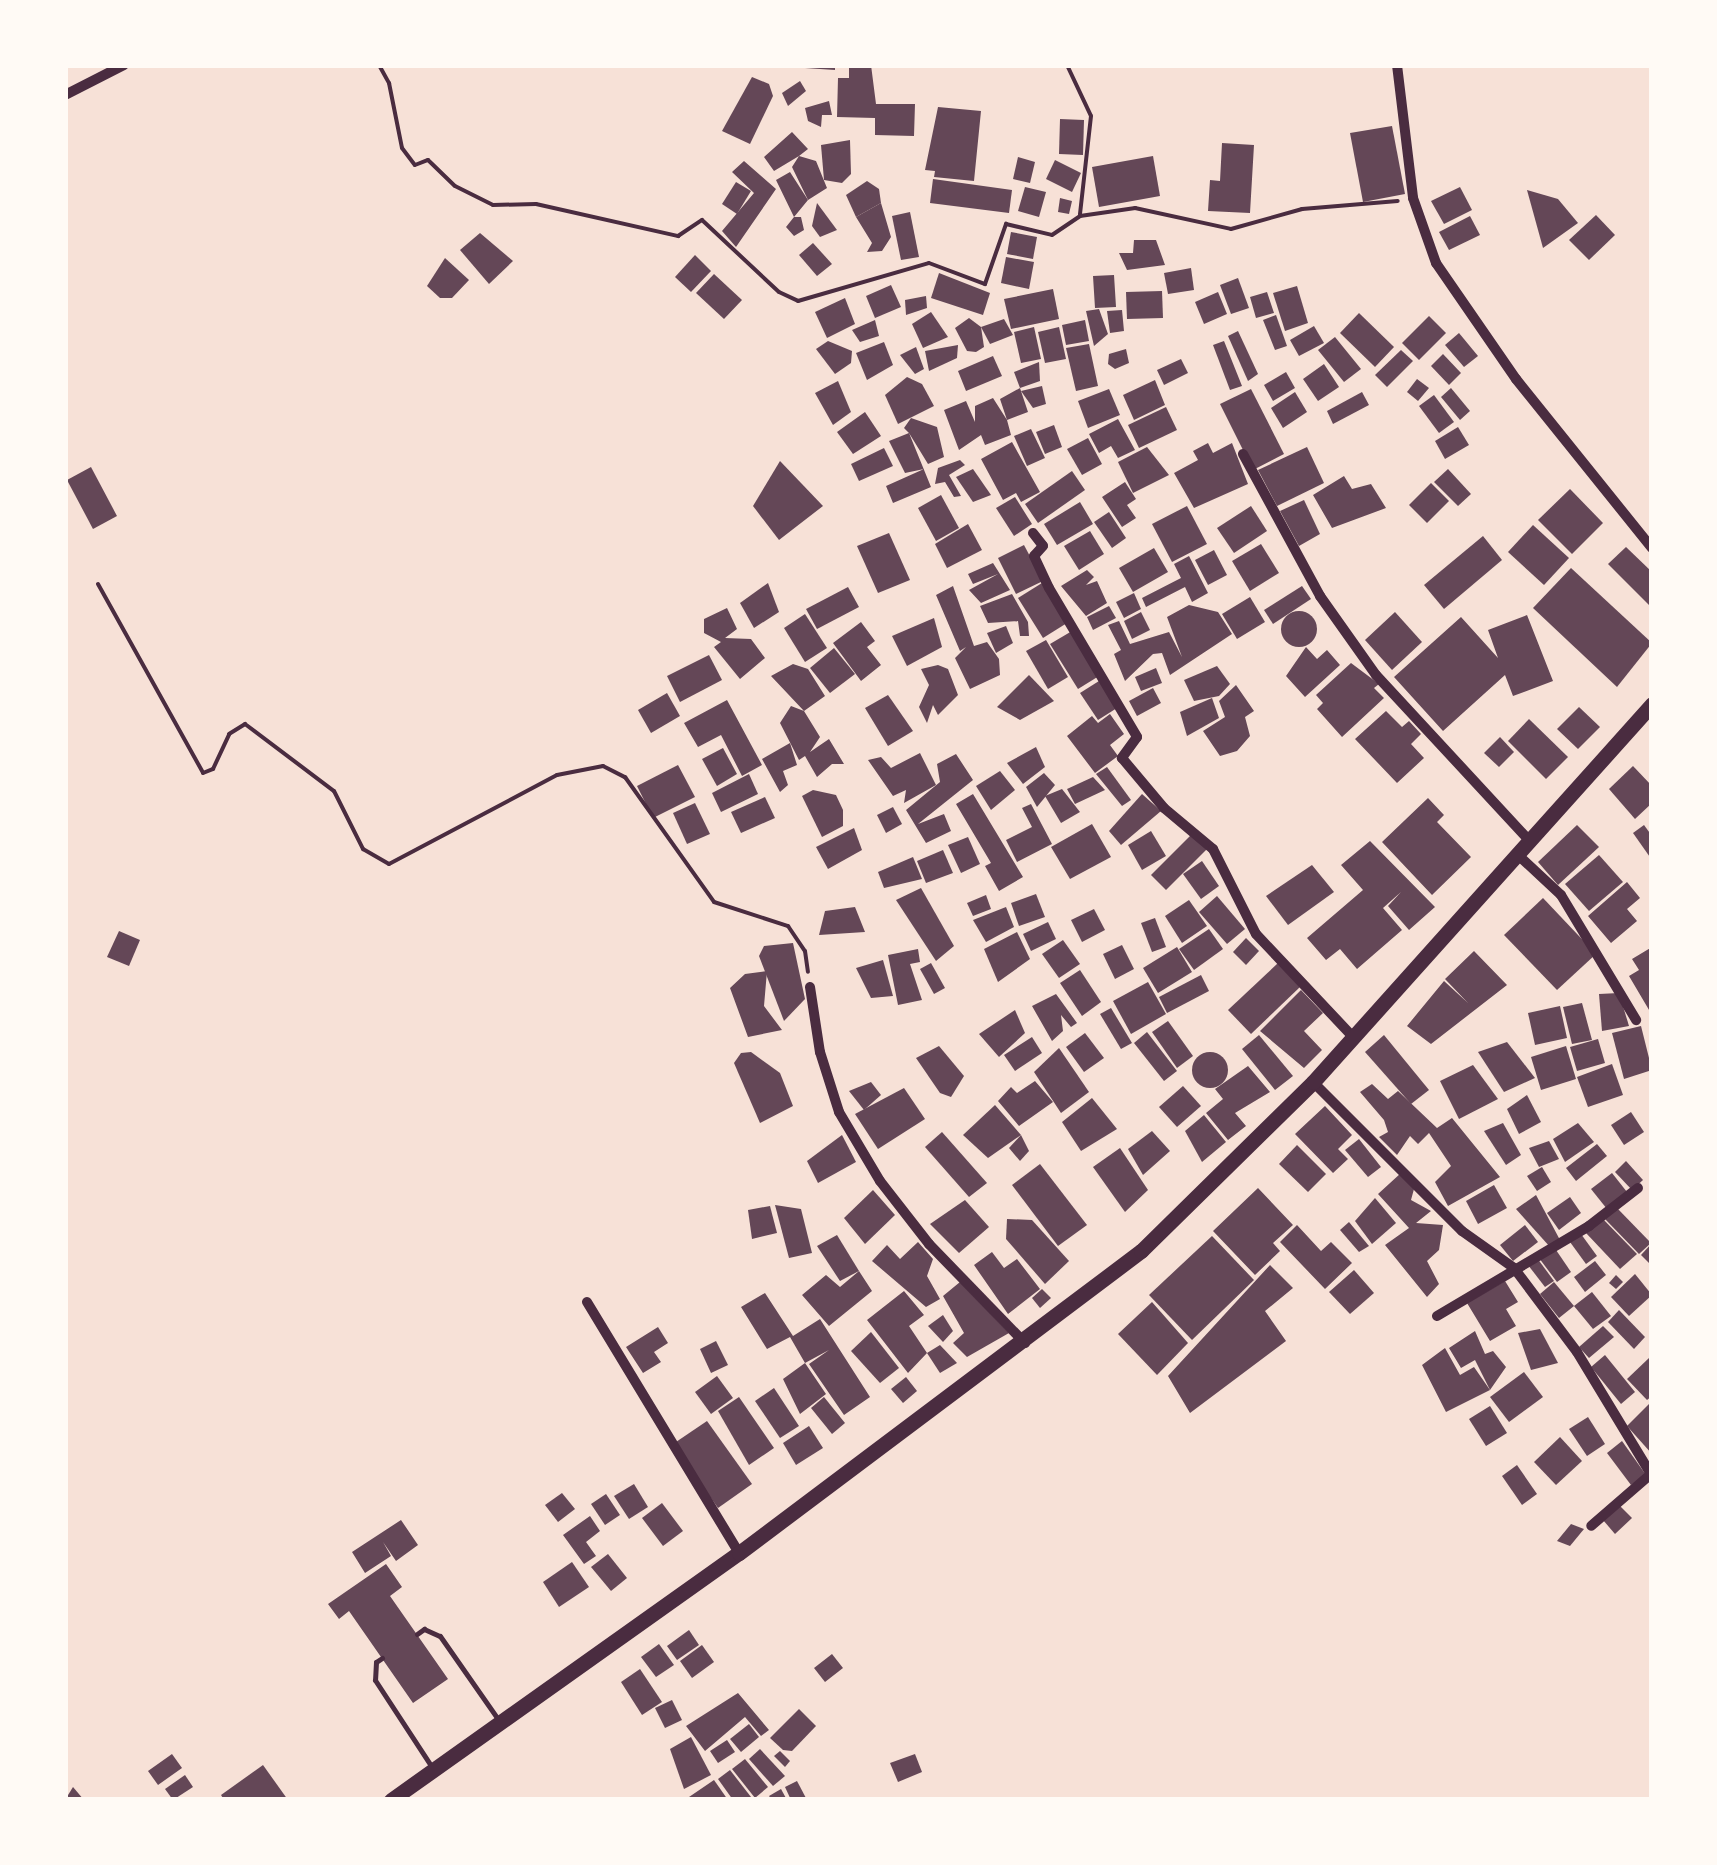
<!DOCTYPE html>
<html>
<head>
<meta charset="utf-8">
<style>
  body { margin:0 }
  #map { position:relative; width:1717px; height:1865px; overflow:hidden; background:#f7e1d7; font-family:"Exo 2",sans-serif }
  div>[style] { position:absolute }
  [style*='--x'] { left:calc(var(--x)*1px); top:calc(var(--y)*1px); width:calc(var(--w)*1px); rotate:calc(var(--a)*1deg) }
  .building>* { inset:0; background:#644757 }
  .round { border-radius:50% }
  .path>* { height:4px; margin:-2px; padding:0 2px; transform-origin:2px; border-radius:2px; background:#4a2c40 }
  .service>* { height:5px; margin:-2.5px; padding:0 2.5px; transform-origin:2.5px; border-radius:2.5px; background:#4a2c40 }
  .minor>* { height:10px; margin:-5px; padding:0 5px; transform-origin:5px; border-radius:5px; background:#4a2c40 }
  .secondary>* { height:15px; margin:-7.5px; padding:0 7.5px; transform-origin:7.5px; border-radius:7.5px; background:#4a2c40 }
  span { translate:-50% -50%; white-space:nowrap; text-align:center; line-height:1.15; -webkit-text-stroke:8px #fffaf5; paint-order:stroke }
  .frame { position:absolute; inset:0; border:68px solid #fffaf5; pointer-events:none }
</style>
</head>
<body>
<div id="map">
  <div class="building">
    <div style="clip-path:polygon(805px 65px,835px 65px,835px 70px,805px 68px)"></div>
    <div style="clip-path:polygon(849px 65px,871px 65px,876px 104px,915px 104px,914px 136px,875px 135px,875px 118px,837px 117px,838px 78px,849px 78px)"></div>
    <div style="clip-path:polygon(752px 77px,769px 84px,773px 96px,750px 144px,722px 131px)"></div>
    <div style="clip-path:polygon(800px 81px,806px 91px,788px 106px,782px 93px)"></div>
    <div style="clip-path:polygon(829px 101px,832px 115px,822px 115px,821px 127px,808px 121px,805px 108px)"></div>
    <div style="clip-path:polygon(938px 107px,981px 111px,974px 181px,934px 177px,935px 171px,925px 170px)"></div>
    <div style="clip-path:polygon(1060px 119px,1084px 120px,1083px 155px,1059px 154px)"></div>
    <div style="clip-path:polygon(1392px 126px,1405px 194px,1363px 202px,1350px 133px)"></div>
    <div style="clip-path:polygon(792px 132px,808px 149px,799px 156px,816px 161px,827px 188px,808px 200px,792px 167px,799px 156px,774px 171px,764px 157px)"></div>
    <div style="clip-path:polygon(850px 140px,851px 174px,842px 183px,824px 180px,821px 145px)"></div>
    <div style="clip-path:polygon(1222px 143px,1254px 145px,1250px 213px,1208px 211px,1210px 180px,1220px 181px)"></div>
    <div style="clip-path:polygon(1153px 156px,1160px 196px,1099px 207px,1092px 167px)"></div>
    <div style="clip-path:polygon(1018px 157px,1035px 162px,1030px 183px,1013px 179px)"></div>
    <div style="clip-path:polygon(1055px 160px,1081px 173px,1072px 192px,1046px 179px)"></div>
    <div style="clip-path:polygon(744px 161px,776px 189px,736px 247px,722px 231px,754px 193px,732px 172px)"></div>
    <div style="clip-path:polygon(790px 172px,808px 200px,794px 217px,801px 217px,804px 230px,794px 236px,786px 227px,794px 217px,776px 180px)"></div>
    <div style="clip-path:polygon(933px 179px,1012px 190px,1009px 213px,930px 203px)"></div>
    <div style="clip-path:polygon(867px 181px,879px 189px,881px 203px,856px 217px,846px 195px)"></div>
    <div style="clip-path:polygon(736px 182px,751px 191px,737px 214px,722px 204px)"></div>
    <div style="clip-path:polygon(1025px 187px,1046px 192px,1039px 217px,1018px 211px)"></div>
    <div style="clip-path:polygon(1460px 187px,1472px 210px,1444px 224px,1431px 201px)"></div>
    <div style="clip-path:polygon(1527px 190px,1558px 199px,1578px 223px,1543px 248px)"></div>
    <div style="clip-path:polygon(1060px 198px,1072px 201px,1069px 214px,1058px 212px)"></div>
    <div style="clip-path:polygon(817px 203px,837px 230px,820px 237px,812px 226px)"></div>
    <div style="clip-path:polygon(881px 203px,891px 237px,882px 251px,867px 252px,872px 243px,856px 217px)"></div>
    <div style="clip-path:polygon(910px 212px,919px 257px,901px 260px,892px 216px)"></div>
    <div style="clip-path:polygon(1596px 215px,1615px 235px,1589px 260px,1569px 240px)"></div>
    <div style="clip-path:polygon(1470px 216px,1480px 235px,1449px 250px,1439px 232px)"></div>
    <div style="clip-path:polygon(1011px 232px,1037px 237px,1033px 259px,1007px 254px)"></div>
    <div style="clip-path:polygon(480px 233px,513px 261px,489px 284px,460px 250px)"></div>
    <div style="clip-path:polygon(1134px 240px,1156px 240px,1165px 265px,1127px 270px,1119px 253px,1133px 253px)"></div>
    <div style="clip-path:polygon(813px 243px,832px 264px,817px 276px,799px 255px)"></div>
    <div style="clip-path:polygon(695px 255px,711px 271px,691px 292px,675px 277px)"></div>
    <div style="clip-path:polygon(1006px 257px,1034px 262px,1029px 289px,1001px 283px)"></div>
    <div style="clip-path:polygon(445px 258px,469px 280px,452px 298px,440px 298px,427px 286px)"></div>
    <div style="clip-path:polygon(1191px 268px,1194px 290px,1168px 294px,1164px 273px)"></div>
    <div style="clip-path:polygon(939px 273px,990px 293px,983px 315px,931px 298px)"></div>
    <div style="clip-path:polygon(714px 274px,742px 300px,724px 319px,696px 293px)"></div>
    <div style="clip-path:polygon(1114px 275px,1116px 307px,1095px 308px,1093px 276px)"></div>
    <div style="clip-path:polygon(1238px 278px,1249px 308px,1231px 314px,1220px 285px)"></div>
    <div style="clip-path:polygon(891px 285px,901px 307px,875px 318px,866px 296px)"></div>
    <div style="clip-path:polygon(1297px 286px,1308px 323px,1285px 331px,1273px 293px)"></div>
    <div style="clip-path:polygon(1053px 289px,1059px 319px,1011px 329px,1004px 299px)"></div>
    <div style="clip-path:polygon(1162px 291px,1163px 318px,1127px 319px,1126px 292px)"></div>
    <div style="clip-path:polygon(1218px 292px,1227px 314px,1204px 324px,1195px 302px)"></div>
    <div style="clip-path:polygon(1267px 292px,1274px 313px,1256px 318px,1250px 297px)"></div>
    <div style="clip-path:polygon(926px 296px,927px 308px,906px 315px,905px 300px)"></div>
    <div style="clip-path:polygon(845px 298px,855px 324px,827px 338px,815px 312px)"></div>
    <div style="clip-path:polygon(1099px 309px,1108px 334px,1094px 346px,1086px 311px)"></div>
    <div style="clip-path:polygon(1122px 310px,1124px 331px,1110px 333px,1107px 311px)"></div>
    <div style="clip-path:polygon(931px 312px,948px 337px,923px 348px,912px 324px)"></div>
    <div style="clip-path:polygon(1359px 313px,1394px 347px,1375px 367px,1340px 333px)"></div>
    <div style="clip-path:polygon(1276px 315px,1287px 346px,1275px 350px,1263px 320px)"></div>
    <div style="clip-path:polygon(1429px 316px,1446px 333px,1419px 360px,1402px 343px)"></div>
    <div style="clip-path:polygon(969px 318px,981px 327px,984px 347px,976px 352px,967px 351px,955px 328px)"></div>
    <div style="clip-path:polygon(1004px 319px,1013px 335px,990px 344px,981px 327px)"></div>
    <div style="clip-path:polygon(875px 320px,879px 336px,860px 342px,852px 330px)"></div>
    <div style="clip-path:polygon(1085px 320px,1089px 341px,1066px 345px,1062px 325px)"></div>
    <div style="clip-path:polygon(1314px 326px,1324px 343px,1299px 356px,1290px 340px)"></div>
    <div style="clip-path:polygon(1034px 327px,1041px 359px,1021px 363px,1014px 332px)"></div>
    <div style="clip-path:polygon(1059px 327px,1066px 359px,1045px 363px,1038px 332px)"></div>
    <div style="clip-path:polygon(1238px 331px,1258px 374px,1248px 381px,1228px 336px)"></div>
    <div style="clip-path:polygon(1459px 333px,1478px 356px,1464px 367px,1445px 345px)"></div>
    <div style="clip-path:polygon(1335px 337px,1361px 369px,1344px 382px,1318px 350px)"></div>
    <div style="clip-path:polygon(828px 341px,852px 351px,851px 363px,835px 374px,816px 349px)"></div>
    <div style="clip-path:polygon(1224px 341px,1242px 386px,1230px 390px,1213px 345px)"></div>
    <div style="clip-path:polygon(884px 342px,893px 365px,867px 380px,856px 353px)"></div>
    <div style="clip-path:polygon(1089px 344px,1098px 386px,1076px 391px,1066px 348px)"></div>
    <div style="clip-path:polygon(958px 345px,957px 358px,929px 371px,925px 351px)"></div>
    <div style="clip-path:polygon(916px 347px,924px 369px,915px 374px,900px 355px)"></div>
    <div style="clip-path:polygon(1126px 349px,1129px 363px,1115px 369px,1108px 364px,1109px 354px)"></div>
    <div style="clip-path:polygon(1401px 350px,1413px 361px,1387px 387px,1375px 375px)"></div>
    <div style="clip-path:polygon(1443px 354px,1461px 373px,1449px 385px,1431px 366px)"></div>
    <div style="clip-path:polygon(993px 356px,1002px 376px,966px 391px,958px 371px)"></div>
    <div style="clip-path:polygon(1181px 359px,1188px 373px,1164px 385px,1157px 370px)"></div>
    <div style="clip-path:polygon(1039px 362px,1040px 381px,1020px 388px,1014px 372px)"></div>
    <div style="clip-path:polygon(1324px 364px,1339px 387px,1318px 401px,1303px 379px)"></div>
    <div style="clip-path:polygon(1286px 372px,1295px 388px,1273px 401px,1264px 385px)"></div>
    <div style="clip-path:polygon(907px 377px,922px 384px,934px 406px,898px 424px,885px 395px)"></div>
    <div style="clip-path:polygon(1417px 379px,1429px 388px,1418px 401px,1407px 392px)"></div>
    <div style="clip-path:polygon(1155px 380px,1165px 405px,1134px 420px,1123px 395px)"></div>
    <div style="clip-path:polygon(838px 381px,851px 412px,833px 425px,815px 393px)"></div>
    <div style="clip-path:polygon(1042px 386px,1046px 404px,1033px 408px,1021px 391px)"></div>
    <div style="clip-path:polygon(1020px 388px,1028px 412px,1007px 420px,1011px 435px,985px 445px,981px 435px,959px 450px,944px 410px,966px 401px,975px 422px,975px 406px,993px 398px,1007px 420px,1000px 399px)"></div>
    <div style="clip-path:polygon(1451px 388px,1470px 411px,1460px 420px,1441px 397px)"></div>
    <div style="clip-path:polygon(1109px 389px,1120px 415px,1088px 428px,1078px 401px)"></div>
    <div style="clip-path:polygon(1251px 389px,1284px 454px,1253px 470px,1220px 404px)"></div>
    <div style="clip-path:polygon(1295px 392px,1307px 412px,1283px 428px,1271px 408px)"></div>
    <div style="clip-path:polygon(1362px 392px,1369px 405px,1333px 424px,1327px 411px)"></div>
    <div style="clip-path:polygon(1434px 395px,1454px 422px,1439px 433px,1419px 406px)"></div>
    <div style="clip-path:polygon(1166px 407px,1177px 430px,1139px 448px,1128px 425px)"></div>
    <div style="clip-path:polygon(865px 412px,881px 436px,853px 454px,837px 432px)"></div>
    <div style="clip-path:polygon(911px 418px,937px 427px,944px 457px,928px 464px,909px 433px,931px 487px,893px 503px,886px 486px,924px 469px,905px 473px,889px 441px,909px 433px,904px 428px)"></div>
    <div style="clip-path:polygon(1118px 419px,1135px 450px,1118px 458px,1111px 446px,1099px 453px,1089px 434px)"></div>
    <div style="clip-path:polygon(1054px 425px,1062px 447px,1045px 454px,1036px 432px)"></div>
    <div style="clip-path:polygon(1458px 427px,1469px 445px,1445px 459px,1435px 441px)"></div>
    <div style="clip-path:polygon(1031px 429px,1045px 458px,1027px 466px,1014px 436px)"></div>
    <div style="clip-path:polygon(1088px 438px,1102px 464px,1082px 475px,1067px 449px)"></div>
    <div style="clip-path:polygon(1012px 442px,1040px 492px,1021px 502px,1016px 493px,1003px 500px,981px 459px)"></div>
    <div style="clip-path:polygon(1208px 443px,1213px 453px,1232px 443px,1248px 484px,1194px 508px,1174px 473px,1198px 460px,1193px 451px)"></div>
    <div style="clip-path:polygon(1147px 447px,1169px 475px,1133px 493px,1118px 462px)"></div>
    <div style="clip-path:polygon(1307px 447px,1324px 483px,1277px 506px,1258px 470px)"></div>
    <div style="clip-path:polygon(884px 448px,893px 466px,859px 481px,851px 464px)"></div>
    <div style="clip-path:polygon(960px 460px,965px 465px,949px 475px,961px 496px,954px 497px,945px 482px,935px 484px,938px 468px)"></div>
    <div style="clip-path:polygon(780px 461px,823px 506px,779px 540px,753px 506px)"></div>
    <div style="clip-path:polygon(91px 467px,117px 516px,93px 529px,67px 480px)"></div>
    <div style="clip-path:polygon(973px 469px,991px 495px,973px 502px,956px 477px)"></div>
    <div style="clip-path:polygon(1448px 469px,1471px 494px,1458px 506px,1434px 482px)"></div>
    <div style="clip-path:polygon(1072px 471px,1085px 490px,1038px 523px,1025px 504px)"></div>
    <div style="clip-path:polygon(1344px 476px,1352px 489px,1371px 484px,1386px 508px,1332px 528px,1313px 495px)"></div>
    <div style="clip-path:polygon(1125px 482px,1136px 499px,1127px 505px,1136px 518px,1122px 527px,1102px 497px)"></div>
    <div style="clip-path:polygon(1431px 483px,1449px 501px,1427px 523px,1409px 505px)"></div>
    <div style="clip-path:polygon(1570px 489px,1603px 523px,1572px 554px,1538px 520px)"></div>
    <div style="clip-path:polygon(941px 495px,959px 528px,936px 541px,918px 508px)"></div>
    <div style="clip-path:polygon(1015px 497px,1032px 524px,1014px 536px,996px 508px)"></div>
    <div style="clip-path:polygon(1304px 500px,1320px 534px,1299px 546px,1280px 511px)"></div>
    <div style="clip-path:polygon(1080px 502px,1093px 524px,1057px 545px,1044px 524px)"></div>
    <div style="clip-path:polygon(1187px 506px,1207px 544px,1172px 562px,1152px 524px)"></div>
    <div style="clip-path:polygon(1251px 506px,1267px 531px,1234px 553px,1217px 528px)"></div>
    <div style="clip-path:polygon(1109px 512px,1126px 538px,1112px 548px,1094px 522px)"></div>
    <div style="clip-path:polygon(968px 524px,982px 550px,947px 568px,935px 544px)"></div>
    <div style="clip-path:polygon(1533px 525px,1569px 558px,1544px 585px,1508px 552px)"></div>
    <div style="clip-path:polygon(1090px 531px,1104px 554px,1079px 570px,1064px 546px)"></div>
    <div style="clip-path:polygon(889px 533px,910px 580px,878px 593px,857px 546px)"></div>
    <div style="clip-path:polygon(1483px 536px,1502px 560px,1444px 609px,1424px 585px)"></div>
    <div style="clip-path:polygon(1261px 544px,1279px 573px,1250px 591px,1232px 561px)"></div>
    <div style="clip-path:polygon(1024px 545px,1043px 581px,1016px 594px,998px 558px)"></div>
    <div style="clip-path:polygon(1626px 547px,1652px 572px,1652px 608px,1608px 564px)"></div>
    <div style="clip-path:polygon(1154px 548px,1168px 572px,1133px 592px,1119px 568px)"></div>
    <div style="clip-path:polygon(1214px 550px,1227px 575px,1208px 585px,1195px 560px)"></div>
    <div style="clip-path:polygon(1189px 556px,1208px 593px,1192px 602px,1185px 587px,1146px 607px,1142px 598px,1181px 578px,1174px 564px)"></div>
    <div style="clip-path:polygon(993px 563px,1010px 590px,981px 603px,969px 590px,998px 574px,973px 584px,968px 574px)"></div>
    <div style="clip-path:polygon(1571px 568px,1652px 643px,1617px 687px,1533px 608px)"></div>
    <div style="clip-path:polygon(1087px 570px,1094px 577px,1086px 585px,1097px 581px,1107px 603px,1086px 616px,1061px 586px)"></div>
    <div style="clip-path:polygon(768px 583px,779px 612px,754px 628px,740px 603px)"></div>
    <div style="clip-path:polygon(1042px 583px,1067px 623px,1043px 638px,1018px 598px)"></div>
    <div style="clip-path:polygon(953px 586px,974px 646px,987px 642px,999px 659px,1000px 675px,970px 689px,955px 658px,966px 647px,960px 651px,936px 595px)"></div>
    <div style="clip-path:polygon(1302px 586px,1311px 599px,1273px 624px,1264px 610px)"></div>
    <div style="clip-path:polygon(848px 587px,859px 607px,817px 629px,806px 609px)"></div>
    <div style="clip-path:polygon(1134px 593px,1141px 609px,1124px 618px,1116px 602px)"></div>
    <div style="clip-path:polygon(1012px 594px,1028px 622px,1029px 636px,1020px 636px,1018px 621px,988px 623px,980px 606px)"></div>
    <div style="clip-path:polygon(1250px 597px,1265px 622px,1237px 639px,1222px 614px)"></div>
    <div style="clip-path:polygon(1189px 605px,1218px 612px,1232px 634px,1170px 675px,1162px 653px,1153px 654px,1125px 681px,1114px 654px,1121px 650px,1108px 625px,1119px 621px,1130px 644px,1169px 632px,1182px 657px,1167px 617px)"></div>
    <div style="clip-path:polygon(1109px 606px,1116px 618px,1093px 630px,1087px 617px)"></div>
    <div style="clip-path:polygon(727px 608px,737px 629px,725px 638px,751px 639px,765px 658px,740px 679px,714px 647px,721px 642px,704px 633px,704px 619px)"></div>
    <div class="round" style="left:1281px;top:611px;width:36px;height:36px"></div>
    <div style="clip-path:polygon(1141px 612px,1150px 630px,1132px 639px,1124px 621px)"></div>
    <div style="clip-path:polygon(1395px 612px,1422px 642px,1392px 670px,1365px 640px)"></div>
    <div style="clip-path:polygon(805px 614px,827px 648px,805px 662px,784px 628px)"></div>
    <div style="clip-path:polygon(1527px 615px,1553px 681px,1513px 696px,1505px 675px,1443px 731px,1394px 677px,1461px 617px,1498px 658px,1488px 630px)"></div>
    <div style="clip-path:polygon(934px 618px,942px 647px,907px 666px,892px 636px)"></div>
    <div style="clip-path:polygon(861px 622px,875px 641px,867px 647px,881px 665px,861px 681px,833px 643px)"></div>
    <div style="clip-path:polygon(1006px 626px,1013px 643px,996px 653px,987px 633px)"></div>
    <div style="clip-path:polygon(1072px 631px,1099px 676px,1078px 689px,1050px 644px)"></div>
    <div style="clip-path:polygon(1046px 640px,1068px 677px,1048px 689px,1026px 651px)"></div>
    <div style="clip-path:polygon(1306px 647px,1317px 659px,1327px 650px,1340px 665px,1305px 697px,1286px 676px)"></div>
    <div style="clip-path:polygon(834px 648px,855px 674px,830px 693px,810px 668px)"></div>
    <div style="clip-path:polygon(709px 655px,722px 680px,680px 702px,667px 676px)"></div>
    <div style="clip-path:polygon(1351px 663px,1379px 684px,1374px 688px,1384px 698px,1342px 737px,1317px 709px,1323px 703px,1316px 695px)"></div>
    <div style="clip-path:polygon(793px 664px,808px 669px,825px 696px,804px 711px,820px 737px,810px 752px,829px 739px,844px 764px,832px 764px,817px 777px,805px 756px,799px 760px,780px 723px,791px 706px,804px 711px,771px 676px)"></div>
    <div style="clip-path:polygon(938px 665px,948px 669px,958px 695px,938px 715px,933px 705px,927px 723px,919px 707px,929px 685px,921px 669px)"></div>
    <div style="clip-path:polygon(1217px 666px,1230px 684px,1219px 696px,1194px 701px,1184px 680px)"></div>
    <div style="clip-path:polygon(1156px 668px,1162px 683px,1141px 691px,1135px 677px)"></div>
    <div style="clip-path:polygon(1029px 675px,1054px 701px,1020px 720px,997px 707px)"></div>
    <div style="clip-path:polygon(1099px 681px,1117px 708px,1098px 720px,1080px 693px)"></div>
    <div style="clip-path:polygon(1236px 685px,1254px 711px,1245px 717px,1250px 736px,1237px 751px,1220px 756px,1203px 731px,1225px 717px,1219px 701px)"></div>
    <div style="clip-path:polygon(1153px 688px,1161px 703px,1137px 716px,1129px 701px)"></div>
    <div style="clip-path:polygon(667px 693px,680px 716px,651px 733px,638px 710px)"></div>
    <div style="clip-path:polygon(888px 695px,913px 731px,888px 746px,865px 708px)"></div>
    <div style="clip-path:polygon(1212px 698px,1219px 718px,1187px 736px,1180px 712px)"></div>
    <div style="clip-path:polygon(727px 700px,762px 765px,742px 776px,721px 735px,698px 747px,684px 723px)"></div>
    <div style="clip-path:polygon(1579px 707px,1600px 727px,1578px 749px,1557px 729px)"></div>
    <div style="clip-path:polygon(1386px 711px,1402px 727px,1409px 721px,1421px 734px,1411px 744px,1424px 758px,1397px 783px,1355px 739px)"></div>
    <div style="clip-path:polygon(1110px 714px,1124px 734px,1110px 745px,1118px 756px,1095px 773px,1067px 736px,1092px 716px,1098px 723px)"></div>
    <div style="clip-path:polygon(1529px 719px,1568px 757px,1546px 779px,1508px 741px)"></div>
    <div style="clip-path:polygon(1500px 737px,1514px 752px,1499px 767px,1484px 753px)"></div>
    <div style="clip-path:polygon(790px 743px,797px 765px,783px 771px,788px 785px,780px 792px,762px 759px)"></div>
    <div style="clip-path:polygon(1036px 747px,1045px 767px,1023px 784px,1007px 763px)"></div>
    <div style="clip-path:polygon(723px 748px,737px 774px,717px 786px,702px 759px)"></div>
    <div style="clip-path:polygon(920px 753px,936px 785px,904px 803px,906px 790px,893px 796px,868px 760px,881px 757px,891px 768px)"></div>
    <div style="clip-path:polygon(956px 754px,973px 780px,918px 824px,944px 814px,951px 831px,926px 843px,906px 810px,940px 782px,937px 764px)"></div>
    <div style="clip-path:polygon(678px 765px,695px 797px,653px 818px,637px 786px)"></div>
    <div style="clip-path:polygon(1633px 766px,1652px 786px,1652px 803px,1635px 819px,1609px 789px)"></div>
    <div style="clip-path:polygon(1107px 767px,1131px 800px,1122px 806px,1096px 774px)"></div>
    <div style="clip-path:polygon(1000px 771px,1015px 790px,991px 810px,976px 786px)"></div>
    <div style="clip-path:polygon(1044px 773px,1055px 785px,1037px 807px,1026px 787px)"></div>
    <div style="clip-path:polygon(749px 774px,758px 794px,721px 812px,712px 793px)"></div>
    <div style="clip-path:polygon(1093px 777px,1105px 790px,1075px 804px,1067px 789px)"></div>
    <div style="clip-path:polygon(1062px 789px,1080px 812px,1061px 823px,1045px 796px)"></div>
    <div style="clip-path:polygon(813px 790px,836px 795px,843px 810px,843px 826px,822px 837px,802px 796px)"></div>
    <div style="clip-path:polygon(973px 794px,1023px 877px,999px 891px,985px 866px,991px 863px,956px 804px)"></div>
    <div style="clip-path:polygon(1142px 794px,1161px 811px,1121px 845px,1109px 831px)"></div>
    <div style="clip-path:polygon(765px 797px,775px 818px,741px 833px,731px 812px)"></div>
    <div style="clip-path:polygon(1428px 798px,1444px 815px,1437px 822px,1471px 857px,1432px 895px,1382px 842px)"></div>
    <div style="clip-path:polygon(695px 803px,710px 834px,687px 844px,673px 813px)"></div>
    <div style="clip-path:polygon(1031px 804px,1052px 844px,1017px 862px,1006px 840px,1032px 827px,1022px 808px)"></div>
    <div style="clip-path:polygon(893px 807px,902px 824px,886px 833px,877px 815px)"></div>
    <div style="clip-path:polygon(1092px 824px,1111px 857px,1070px 879px,1051px 847px)"></div>
    <div style="clip-path:polygon(1577px 825px,1599px 847px,1558px 885px,1538px 862px)"></div>
    <div style="clip-path:polygon(1644px 825px,1652px 836px,1652px 860px,1633px 833px)"></div>
    <div style="clip-path:polygon(854px 828px,862px 850px,828px 869px,816px 847px)"></div>
    <div style="clip-path:polygon(1151px 831px,1166px 856px,1142px 870px,1128px 845px)"></div>
    <div style="clip-path:polygon(1192px 834px,1207px 849px,1166px 890px,1151px 875px)"></div>
    <div style="clip-path:polygon(968px 837px,980px 864px,961px 873px,948px 845px)"></div>
    <div style="clip-path:polygon(1370px 841px,1435px 907px,1409px 930px,1388px 906px,1401px 892px,1383px 908px,1402px 930px,1357px 969px,1340px 949px,1326px 960px,1307px 938px,1363px 890px,1341px 865px)"></div>
    <div style="clip-path:polygon(943px 850px,953px 873px,926px 883px,917px 861px)"></div>
    <div style="clip-path:polygon(1599px 855px,1623px 882px,1589px 911px,1565px 884px)"></div>
    <div style="clip-path:polygon(913px 857px,922px 879px,884px 888px,878px 872px)"></div>
    <div style="clip-path:polygon(1202px 861px,1219px 886px,1201px 899px,1183px 874px)"></div>
    <div style="clip-path:polygon(1312px 865px,1334px 892px,1288px 925px,1266px 896px)"></div>
    <div style="clip-path:polygon(1627px 882px,1640px 898px,1627px 909px,1637px 921px,1611px 943px,1588px 916px)"></div>
    <div style="clip-path:polygon(921px 888px,954px 946px,936px 961px,896px 900px)"></div>
    <div style="clip-path:polygon(1036px 894px,1045px 917px,1019px 926px,1011px 903px)"></div>
    <div style="clip-path:polygon(986px 895px,991px 909px,973px 916px,967px 903px)"></div>
    <div style="clip-path:polygon(1217px 896px,1245px 929px,1227px 944px,1199px 912px)"></div>
    <div style="clip-path:polygon(1543px 898px,1596px 954px,1557px 990px,1504px 935px)"></div>
    <div style="clip-path:polygon(1189px 900px,1207px 926px,1182px 943px,1165px 916px)"></div>
    <div style="clip-path:polygon(855px 907px,865px 932px,819px 935px,825px 911px)"></div>
    <div style="clip-path:polygon(1006px 907px,1014px 927px,986px 942px,973px 920px)"></div>
    <div style="clip-path:polygon(1094px 909px,1105px 930px,1082px 942px,1071px 920px)"></div>
    <div style="clip-path:polygon(1155px 918px,1166px 947px,1152px 952px,1141px 923px)"></div>
    <div style="clip-path:polygon(1048px 922px,1056px 939px,1031px 951px,1023px 934px)"></div>
    <div style="clip-path:polygon(1209px 929px,1223px 949px,1194px 970px,1179px 949px)"></div>
    <div style="clip-path:polygon(119px 931px,140px 940px,129px 966px,107px 957px)"></div>
    <div style="clip-path:polygon(1017px 932px,1030px 959px,998px 982px,984px 949px)"></div>
    <div style="clip-path:polygon(1246px 938px,1259px 951px,1246px 965px,1233px 952px)"></div>
    <div style="clip-path:polygon(1063px 940px,1080px 964px,1059px 978px,1042px 954px)"></div>
    <div style="clip-path:polygon(793px 943px,805px 999px,784px 1021px,759px 956px,764px 946px)"></div>
    <div style="clip-path:polygon(1122px 945px,1134px 969px,1115px 979px,1103px 954px)"></div>
    <div style="clip-path:polygon(1177px 947px,1192px 972px,1158px 993px,1143px 968px)"></div>
    <div style="clip-path:polygon(1652px 947px,1652px 1015px,1629px 976px,1639px 970px,1632px 959px)"></div>
    <div style="clip-path:polygon(918px 949px,920px 962px,910px 964px,922px 1000px,898px 1005px,888px 955px)"></div>
    <div style="clip-path:polygon(1474px 951px,1507px 985px,1431px 1044px,1407px 1026px,1444px 981px,1468px 1003px,1445px 979px)"></div>
    <div style="clip-path:polygon(883px 960px,893px 996px,871px 998px,856px 968px)"></div>
    <div style="clip-path:polygon(931px 963px,945px 988px,934px 994px,920px 969px)"></div>
    <div style="clip-path:polygon(1278px 963px,1300px 987px,1251px 1034px,1228px 1010px)"></div>
    <div style="clip-path:polygon(1080px 970px,1101px 1002px,1082px 1016px,1060px 983px)"></div>
    <div style="clip-path:polygon(767px 971px,764px 1006px,782px 1030px,748px 1037px,730px 988px,745px 974px)"></div>
    <div style="clip-path:polygon(1201px 975px,1209px 991px,1167px 1013px,1159px 997px)"></div>
    <div style="clip-path:polygon(1148px 982px,1166px 1014px,1131px 1034px,1113px 1001px)"></div>
    <div style="clip-path:polygon(1301px 990px,1323px 1013px,1304px 1031px,1322px 1050px,1304px 1068px,1260px 1031px)"></div>
    <div style="clip-path:polygon(1619px 993px,1629px 1026px,1602px 1031px,1599px 994px)"></div>
    <div style="clip-path:polygon(1056px 994px,1077px 1023px,1071px 1027px,1061px 1015px,1063px 1031px,1052px 1041px,1032px 1006px)"></div>
    <div style="clip-path:polygon(1582px 1003px,1592px 1040px,1572px 1044px,1563px 1007px)"></div>
    <div style="clip-path:polygon(1560px 1006px,1567px 1038px,1535px 1045px,1528px 1013px)"></div>
    <div style="clip-path:polygon(1111px 1008px,1132px 1043px,1121px 1049px,1100px 1014px)"></div>
    <div style="clip-path:polygon(1015px 1010px,1025px 1033px,999px 1057px,979px 1034px)"></div>
    <div style="clip-path:polygon(1168px 1021px,1193px 1056px,1177px 1068px,1152px 1032px)"></div>
    <div style="clip-path:polygon(1641px 1026px,1652px 1070px,1624px 1079px,1612px 1033px)"></div>
    <div style="clip-path:polygon(1147px 1032px,1177px 1071px,1164px 1081px,1134px 1043px)"></div>
    <div style="clip-path:polygon(1085px 1033px,1104px 1058px,1084px 1072px,1066px 1047px)"></div>
    <div style="clip-path:polygon(1259px 1035px,1293px 1076px,1275px 1090px,1242px 1049px)"></div>
    <div style="clip-path:polygon(1384px 1035px,1429px 1090px,1411px 1104px,1365px 1052px)"></div>
    <div style="clip-path:polygon(1032px 1037px,1042px 1053px,1015px 1071px,1004px 1055px)"></div>
    <div style="clip-path:polygon(1598px 1039px,1605px 1063px,1577px 1071px,1570px 1047px)"></div>
    <div style="clip-path:polygon(1507px 1042px,1535px 1078px,1504px 1092px,1478px 1052px)"></div>
    <div style="clip-path:polygon(939px 1046px,964px 1076px,951px 1097px,940px 1093px,916px 1058px)"></div>
    <div style="clip-path:polygon(1566px 1046px,1576px 1079px,1541px 1090px,1531px 1057px)"></div>
    <div style="clip-path:polygon(1059px 1048px,1089px 1092px,1061px 1113px,1034px 1072px)"></div>
    <div style="clip-path:polygon(751px 1052px,780px 1073px,793px 1106px,760px 1123px,734px 1063px,741px 1053px)"></div>
    <div class="round" style="left:1192px;top:1052px;width:36px;height:36px"></div>
    <div style="clip-path:polygon(1612px 1064px,1623px 1095px,1588px 1107px,1577px 1077px)"></div>
    <div style="clip-path:polygon(1473px 1065px,1498px 1099px,1459px 1119px,1440px 1081px)"></div>
    <div style="clip-path:polygon(1248px 1066px,1270px 1092px,1235px 1113px,1246px 1126px,1228px 1140px,1206px 1113px,1223px 1099px,1215px 1089px)"></div>
    <div style="clip-path:polygon(1035px 1081px,1053px 1102px,1019px 1126px,998px 1101px,1011px 1087px,1017px 1093px)"></div>
    <div style="clip-path:polygon(871px 1082px,881px 1095px,864px 1110px,849px 1091px)"></div>
    <div style="clip-path:polygon(1372px 1084px,1388px 1099px,1398px 1091px,1437px 1128px,1452px 1118px,1500px 1177px,1448px 1206px,1435px 1182px,1451px 1166px,1429px 1133px,1418px 1144px,1410px 1136px,1397px 1155px,1379px 1137px,1388px 1132px,1384px 1120px,1360px 1092px)"></div>
    <div style="clip-path:polygon(1183px 1086px,1201px 1106px,1177px 1127px,1159px 1107px)"></div>
    <div style="clip-path:polygon(904px 1088px,925px 1119px,878px 1149px,855px 1114px)"></div>
    <div style="clip-path:polygon(1527px 1095px,1541px 1122px,1519px 1134px,1507px 1109px)"></div>
    <div style="clip-path:polygon(1092px 1098px,1117px 1129px,1081px 1151px,1062px 1122px)"></div>
    <div style="clip-path:polygon(995px 1105px,1021px 1135px,988px 1158px,963px 1135px)"></div>
    <div style="clip-path:polygon(1325px 1106px,1352px 1135px,1338px 1149px,1348px 1159px,1333px 1173px,1295px 1134px)"></div>
    <div style="clip-path:polygon(1631px 1112px,1644px 1132px,1624px 1145px,1611px 1125px)"></div>
    <div style="clip-path:polygon(1204px 1115px,1226px 1142px,1202px 1162px,1185px 1131px)"></div>
    <div style="clip-path:polygon(1503px 1123px,1521px 1155px,1506px 1165px,1484px 1131px)"></div>
    <div style="clip-path:polygon(1578px 1123px,1594px 1142px,1565px 1162px,1553px 1139px)"></div>
    <div style="clip-path:polygon(1152px 1131px,1170px 1151px,1143px 1175px,1128px 1149px)"></div>
    <div style="clip-path:polygon(942px 1132px,987px 1183px,969px 1197px,925px 1147px)"></div>
    <div style="clip-path:polygon(842px 1135px,856px 1162px,818px 1183px,807px 1161px)"></div>
    <div style="clip-path:polygon(1021px 1135px,1029px 1151px,1020px 1161px,1009px 1148px)"></div>
    <div style="clip-path:polygon(1359px 1139px,1381px 1167px,1368px 1177px,1345px 1150px)"></div>
    <div style="clip-path:polygon(1549px 1141px,1559px 1159px,1539px 1167px,1529px 1148px)"></div>
    <div style="clip-path:polygon(1597px 1144px,1607px 1156px,1576px 1181px,1566px 1168px)"></div>
    <div style="clip-path:polygon(1297px 1145px,1326px 1174px,1308px 1192px,1279px 1164px)"></div>
    <div style="clip-path:polygon(1120px 1148px,1148px 1190px,1125px 1212px,1093px 1167px)"></div>
    <div style="clip-path:polygon(1626px 1161px,1643px 1180px,1632px 1190px,1615px 1172px)"></div>
    <div style="clip-path:polygon(1040px 1164px,1087px 1225px,1058px 1246px,1012px 1185px)"></div>
    <div style="clip-path:polygon(1542px 1167px,1551px 1182px,1537px 1191px,1527px 1176px)"></div>
    <div style="clip-path:polygon(1401px 1173px,1414px 1189px,1411px 1200px,1431px 1211px,1416px 1223px,1443px 1225px,1439px 1250px,1427px 1261px,1439px 1284px,1427px 1297px,1385px 1245px,1409px 1228px,1378px 1194px)"></div>
    <div style="clip-path:polygon(1612px 1173px,1627px 1192px,1607px 1209px,1591px 1189px)"></div>
    <div style="clip-path:polygon(1494px 1185px,1507px 1208px,1478px 1224px,1466px 1201px)"></div>
    <div style="clip-path:polygon(1258px 1188px,1293px 1225px,1273px 1243px,1280px 1251px,1255px 1275px,1213px 1231px)"></div>
    <div style="clip-path:polygon(873px 1190px,895px 1215px,865px 1244px,844px 1218px)"></div>
    <div style="clip-path:polygon(1536px 1195px,1560px 1240px,1550px 1247px,1516px 1209px)"></div>
    <div style="clip-path:polygon(1570px 1197px,1581px 1213px,1559px 1230px,1547px 1213px)"></div>
    <div style="clip-path:polygon(1375px 1198px,1396px 1223px,1372px 1244px,1355px 1221px)"></div>
    <div style="clip-path:polygon(965px 1200px,989px 1227px,959px 1253px,930px 1224px)"></div>
    <div style="clip-path:polygon(775px 1205px,801px 1209px,812px 1253px,789px 1258px)"></div>
    <div style="clip-path:polygon(770px 1206px,777px 1233px,752px 1239px,748px 1210px)"></div>
    <div style="clip-path:polygon(1617px 1208px,1651px 1243px,1639px 1254px,1605px 1219px)"></div>
    <div style="clip-path:polygon(1602px 1218px,1637px 1254px,1620px 1269px,1586px 1233px)"></div>
    <div style="clip-path:polygon(1007px 1219px,1032px 1220px,1069px 1261px,1045px 1284px,1006px 1239px)"></div>
    <div style="clip-path:polygon(1349px 1222px,1369px 1246px,1359px 1252px,1340px 1230px)"></div>
    <div style="clip-path:polygon(1297px 1225px,1321px 1251px,1331px 1242px,1352px 1263px,1325px 1289px,1280px 1242px)"></div>
    <div style="clip-path:polygon(1525px 1225px,1538px 1242px,1513px 1261px,1500px 1245px)"></div>
    <div style="clip-path:polygon(1581px 1234px,1597px 1256px,1586px 1264px,1570px 1242px)"></div>
    <div style="clip-path:polygon(837px 1235px,859px 1271px,840px 1281px,817px 1246px)"></div>
    <div style="clip-path:polygon(1212px 1236px,1254px 1280px,1192px 1340px,1149px 1295px)"></div>
    <div style="clip-path:polygon(918px 1242px,933px 1259px,927px 1276px,940px 1299px,926px 1307px,872px 1261px,887px 1245px,900px 1259px)"></div>
    <div style="clip-path:polygon(1652px 1243px,1652px 1266px,1641px 1255px)"></div>
    <div style="clip-path:polygon(1554px 1247px,1571px 1272px,1557px 1282px,1539px 1258px)"></div>
    <div style="clip-path:polygon(992px 1252px,1004px 1268px,1017px 1259px,1040px 1289px,1008px 1314px,974px 1265px)"></div>
    <div style="clip-path:polygon(1537px 1258px,1554px 1281px,1545px 1287px,1528px 1265px)"></div>
    <div style="clip-path:polygon(1595px 1261px,1606px 1275px,1585px 1292px,1574px 1277px)"></div>
    <div style="clip-path:polygon(1270px 1265px,1293px 1288px,1265px 1311px,1286px 1341px,1190px 1413px,1168px 1376px)"></div>
    <div style="clip-path:polygon(1354px 1270px,1374px 1293px,1350px 1314px,1329px 1292px)"></div>
    <div style="clip-path:polygon(859px 1271px,872px 1291px,829px 1326px,802px 1295px,826px 1275px,840px 1287px)"></div>
    <div style="clip-path:polygon(1635px 1274px,1652px 1295px,1629px 1316px,1611px 1297px)"></div>
    <div style="clip-path:polygon(1616px 1275px,1623px 1282px,1616px 1289px,1609px 1283px)"></div>
    <div style="clip-path:polygon(1505px 1281px,1518px 1302px,1506px 1309px,1516px 1326px,1490px 1341px,1467px 1303px)"></div>
    <div style="clip-path:polygon(960px 1282px,1009px 1333px,967px 1357px,953px 1343px,964px 1333px,943px 1296px)"></div>
    <div style="clip-path:polygon(1554px 1282px,1574px 1306px,1559px 1318px,1540px 1294px)"></div>
    <div style="clip-path:polygon(1042px 1289px,1051px 1298px,1040px 1308px,1032px 1298px)"></div>
    <div style="clip-path:polygon(904px 1291px,924px 1315px,909px 1326px,927px 1353px,908px 1373px,867px 1320px)"></div>
    <div style="clip-path:polygon(1592px 1292px,1611px 1316px,1593px 1329px,1574px 1306px)"></div>
    <div style="clip-path:polygon(765px 1293px,793px 1336px,820px 1319px,870px 1397px,844px 1415px,809px 1364px,829px 1350px,805px 1363px,826px 1394px,800px 1414px,783px 1379px,805px 1363px,790px 1337px,767px 1349px,741px 1307px)"></div>
    <div style="clip-path:polygon(1152px 1302px,1188px 1343px,1157px 1375px,1118px 1334px)"></div>
    <div style="clip-path:polygon(1619px 1310px,1645px 1337px,1634px 1349px,1608px 1322px)"></div>
    <div style="clip-path:polygon(943px 1315px,953px 1331px,943px 1342px,928px 1326px)"></div>
    <div style="clip-path:polygon(1603px 1326px,1614px 1337px,1589px 1358px,1579px 1347px)"></div>
    <div style="clip-path:polygon(658px 1327px,668px 1343px,654px 1352px,661px 1362px,643px 1373px,626px 1347px)"></div>
    <div style="clip-path:polygon(1540px 1329px,1558px 1363px,1531px 1370px,1518px 1333px)"></div>
    <div style="clip-path:polygon(1475px 1331px,1485px 1354px,1493px 1351px,1506px 1367px,1490px 1390px,1475px 1360px,1461px 1368px,1449px 1348px)"></div>
    <div style="clip-path:polygon(871px 1332px,899px 1368px,880px 1383px,851px 1351px)"></div>
    <div style="clip-path:polygon(716px 1341px,728px 1365px,711px 1373px,700px 1349px)"></div>
    <div style="clip-path:polygon(940px 1345px,957px 1363px,940px 1373px,927px 1353px)"></div>
    <div style="clip-path:polygon(1445px 1348px,1460px 1375px,1474px 1367px,1490px 1390px,1446px 1412px,1422px 1365px)"></div>
    <div style="clip-path:polygon(1605px 1355px,1635px 1392px,1621px 1404px,1591px 1367px)"></div>
    <div style="clip-path:polygon(1649px 1358px,1652px 1396px,1647px 1400px,1627px 1379px)"></div>
    <div style="clip-path:polygon(1524px 1372px,1543px 1397px,1509px 1422px,1490px 1397px)"></div>
    <div style="clip-path:polygon(717px 1376px,733px 1398px,711px 1414px,695px 1392px)"></div>
    <div style="clip-path:polygon(906px 1377px,917px 1391px,903px 1403px,891px 1389px)"></div>
    <div style="clip-path:polygon(774px 1388px,799px 1426px,780px 1438px,755px 1401px)"></div>
    <div style="clip-path:polygon(739px 1397px,774px 1448px,749px 1465px,718px 1411px)"></div>
    <div style="clip-path:polygon(824px 1397px,845px 1423px,832px 1434px,811px 1408px)"></div>
    <div style="clip-path:polygon(1652px 1401px,1652px 1454px,1627px 1426px)"></div>
    <div style="clip-path:polygon(1490px 1406px,1507px 1433px,1486px 1446px,1469px 1419px)"></div>
    <div style="clip-path:polygon(1588px 1417px,1605px 1444px,1587px 1456px,1569px 1429px)"></div>
    <div style="clip-path:polygon(707px 1421px,752px 1484px,718px 1508px,673px 1444px)"></div>
    <div style="clip-path:polygon(809px 1426px,823px 1448px,796px 1465px,783px 1443px)"></div>
    <div style="clip-path:polygon(1560px 1437px,1582px 1461px,1556px 1485px,1534px 1462px)"></div>
    <div style="clip-path:polygon(1622px 1441px,1646px 1475px,1631px 1485px,1607px 1453px)"></div>
    <div style="clip-path:polygon(1517px 1465px,1537px 1494px,1522px 1505px,1502px 1476px)"></div>
    <div style="clip-path:polygon(634px 1484px,648px 1507px,629px 1519px,614px 1496px)"></div>
    <div style="clip-path:polygon(562px 1493px,575px 1509px,558px 1522px,545px 1505px)"></div>
    <div style="clip-path:polygon(606px 1494px,620px 1515px,605px 1525px,591px 1504px)"></div>
    <div style="clip-path:polygon(662px 1503px,683px 1531px,663px 1546px,642px 1518px)"></div>
    <div style="clip-path:polygon(1619px 1505px,1632px 1518px,1615px 1534px,1603px 1520px)"></div>
    <div style="clip-path:polygon(590px 1516px,600px 1531px,586px 1542px,596px 1556px,584px 1564px,563px 1535px)"></div>
    <div style="clip-path:polygon(401px 1520px,418px 1545px,396px 1561px,383px 1542px,391px 1556px,365px 1573px,352px 1552px)"></div>
    <div style="clip-path:polygon(1571px 1524px,1584px 1529px,1570px 1546px,1557px 1541px)"></div>
    <div style="clip-path:polygon(608px 1554px,627px 1578px,611px 1591px,591px 1567px)"></div>
    <div style="clip-path:polygon(572px 1562px,589px 1587px,559px 1607px,543px 1582px)"></div>
    <div style="clip-path:polygon(386px 1564px,402px 1587px,390px 1596px,448px 1679px,413px 1703px,349px 1611px,339px 1619px,328px 1604px)"></div>
    <div style="clip-path:polygon(689px 1630px,699px 1645px,677px 1660px,667px 1646px)"></div>
    <div style="clip-path:polygon(659px 1644px,674px 1665px,656px 1677px,641px 1657px)"></div>
    <div style="clip-path:polygon(702px 1645px,714px 1662px,692px 1678px,680px 1661px)"></div>
    <div style="clip-path:polygon(832px 1654px,843px 1668px,825px 1682px,814px 1668px)"></div>
    <div style="clip-path:polygon(640px 1669px,662px 1702px,642px 1715px,621px 1682px)"></div>
    <div style="clip-path:polygon(738px 1693px,769px 1730px,761px 1736px,745px 1717px,705px 1751px,686px 1726px)"></div>
    <div style="clip-path:polygon(672px 1700px,682px 1720px,665px 1728px,655px 1708px)"></div>
    <div style="clip-path:polygon(799px 1709px,816px 1726px,792px 1751px,783px 1750px,770px 1738px)"></div>
    <div style="clip-path:polygon(749px 1724px,759px 1737px,741px 1752px,730px 1739px)"></div>
    <div style="clip-path:polygon(691px 1737px,711px 1775px,684px 1789px,670px 1749px)"></div>
    <div style="clip-path:polygon(727px 1740px,735px 1752px,718px 1763px,710px 1751px)"></div>
    <div style="clip-path:polygon(760px 1749px,785px 1776px,773px 1786px,749px 1759px)"></div>
    <div style="clip-path:polygon(780px 1751px,790px 1761px,785px 1767px,774px 1756px)"></div>
    <div style="clip-path:polygon(172px 1754px,182px 1768px,158px 1785px,148px 1771px)"></div>
    <div style="clip-path:polygon(915px 1754px,922px 1772px,898px 1782px,890px 1763px)"></div>
    <div style="clip-path:polygon(745px 1759px,768px 1787px,755px 1798px,732px 1769px)"></div>
    <div style="clip-path:polygon(263px 1765px,288px 1800px,224px 1800px,221px 1795px)"></div>
    <div style="clip-path:polygon(730px 1770px,751px 1797px,747px 1800px,733px 1800px,718px 1779px)"></div>
    <div style="clip-path:polygon(185px 1775px,193px 1787px,173px 1800px,165px 1789px)"></div>
    <div style="clip-path:polygon(714px 1780px,728px 1800px,691px 1800px,689px 1797px)"></div>
    <div style="clip-path:polygon(797px 1781px,807px 1800px,791px 1800px,785px 1787px)"></div>
    <div style="clip-path:polygon(73px 1787px,84px 1800px,65px 1800px)"></div>
    <div style="clip-path:polygon(781px 1789px,787px 1800px,772px 1800px,769px 1796px)"></div>
  </div>
  <div class="path">
    <div style="--x:379;--y:65;--w:21;--a:61"></div>
    <div style="--x:389;--y:83;--w:66;--a:78.7"></div>
    <div style="--x:402;--y:148;--w:21;--a:53"></div>
    <div style="--x:415;--y:165;--w:14;--a:-21"></div>
    <div style="--x:428;--y:160;--w:37;--a:44"></div>
    <div style="--x:455;--y:186;--w:42;--a:26.6"></div>
    <div style="--x:493;--y:205;--w:43;--a:-1.3"></div>
    <div style="--x:536;--y:204;--w:146;--a:12.7"></div>
    <div style="--x:678;--y:236;--w:29;--a:-34"></div>
    <div style="--x:702;--y:220;--w:105;--a:43.1"></div>
    <div style="--x:779;--y:292;--w:21;--a:25"></div>
    <div style="--x:798;--y:301;--w:136;--a:-16.2"></div>
    <div style="--x:929;--y:263;--w:60;--a:20.6"></div>
    <div style="--x:985;--y:284;--w:64;--a:-70.7"></div>
    <div style="--x:1006;--y:224;--w:47;--a:13.4"></div>
    <div style="--x:1052;--y:235;--w:34;--a:-34"></div>
    <div style="--x:1080;--y:216;--w:56;--a:-8.3"></div>
    <div style="--x:1135;--y:208;--w:98;--a:12.3"></div>
    <div style="--x:1231;--y:229;--w:74;--a:-15.7"></div>
    <div style="--x:1302;--y:209;--w:96;--a:-4.8"></div>
    <div style="--x:1067;--y:65;--w:56;--a:64.8"></div>
    <div style="--x:1091;--y:116;--w:99;--a:96.4"></div>
    <div style="--x:98;--y:584;--w:216;--a:60.9"></div>
    <div style="--x:203;--y:773;--w:11;--a:-22"></div>
    <div style="--x:213;--y:769;--w:38;--a:-65"></div>
    <div style="--x:229;--y:734;--w:19;--a:-32"></div>
    <div style="--x:245;--y:724;--w:111;--a:37"></div>
    <div style="--x:334;--y:791;--w:65;--a:63.4"></div>
    <div style="--x:363;--y:849;--w:30;--a:30"></div>
    <div style="--x:389;--y:864;--w:190;--a:-27.9"></div>
    <div style="--x:557;--y:775;--w:47;--a:-11.1"></div>
    <div style="--x:603;--y:766;--w:25;--a:27"></div>
    <div style="--x:625;--y:777;--w:153;--a:54.5"></div>
    <div style="--x:714;--y:902;--w:78;--a:18"></div>
    <div style="--x:788;--y:926;--w:30;--a:56"></div>
    <div style="--x:805;--y:951;--w:21;--a:82"></div>
  </div>
  <div class="service">
    <div style="--x:417;--y:1634;--w:9;--a:-36"></div>
    <div style="--x:424;--y:1629;--w:17;--a:24"></div>
    <div style="--x:440;--y:1636;--w:105;--a:55.1"></div>
    <div style="--x:382;--y:1658;--w:7;--a:146"></div>
    <div style="--x:376;--y:1662;--w:18;--a:93"></div>
    <div style="--x:375;--y:1680;--w:104;--a:56.8"></div>
  </div>
  <div class="minor">
    <div style="--x:1397;--y:65;--w:134;--a:83.1"></div>
    <div style="--x:1413;--y:198;--w:69;--a:70.5"></div>
    <div style="--x:1436;--y:263;--w:141;--a:55.4"></div>
    <div style="--x:1516;--y:379;--w:217;--a:51.2"></div>
    <div style="--x:65;--y:95;--w:66;--a:-27"></div>
    <div style="--x:1243;--y:454;--w:162;--a:61.5"></div>
    <div style="--x:1320;--y:596;--w:97;--a:54.7"></div>
    <div style="--x:1376;--y:675;--w:225;--a:47.2"></div>
    <div style="--x:1033;--y:533;--w:16;--a:52"></div>
    <div style="--x:1043;--y:546;--w:13;--a:132"></div>
    <div style="--x:1034;--y:556;--w:35;--a:65"></div>
    <div style="--x:1049;--y:588;--w:173;--a:59.4"></div>
    <div style="--x:1137;--y:737;--w:26;--a:126"></div>
    <div style="--x:1122;--y:758;--w:65;--a:50"></div>
    <div style="--x:1164;--y:808;--w:64;--a:39.9"></div>
    <div style="--x:1213;--y:849;--w:95;--a:63.2"></div>
    <div style="--x:1256;--y:934;--w:143;--a:46.7"></div>
    <div style="--x:1517;--y:854;--w:60;--a:43"></div>
    <div style="--x:1561;--y:895;--w:146;--a:59"></div>
    <div style="--x:810;--y:987;--w:66;--a:81.3"></div>
    <div style="--x:820;--y:1052;--w:63;--a:72.4"></div>
    <div style="--x:839;--y:1112;--w:80;--a:59.3"></div>
    <div style="--x:880;--y:1181;--w:80;--a:52.1"></div>
    <div style="--x:929;--y:1244;--w:138;--a:45.9"></div>
    <div style="--x:1313;--y:1082;--w:211;--a:45"></div>
    <div style="--x:1462;--y:1231;--w:64;--a:35.4"></div>
    <div style="--x:1514;--y:1268;--w:105;--a:53.1"></div>
    <div style="--x:1577;--y:1352;--w:143;--a:58.8"></div>
    <div style="--x:1651;--y:1474;--w:79;--a:139.1"></div>
    <div style="--x:587;--y:1302;--w:293;--a:58.8"></div>
    <div style="--x:1437;--y:1316;--w:177;--a:-30.6"></div>
    <div style="--x:1589;--y:1226;--w:62;--a:-37.8"></div>
  </div>
  <div class="secondary">
    <div style="--x:391;--y:1800;--w:427;--a:-35.4"></div>
    <div style="--x:739;--y:1553;--w:503;--a:-36.92"></div>
    <div style="--x:1141;--y:1251;--w:241;--a:-44.5"></div>
    <div style="--x:1313;--y:1082;--w:508;--a:-48.11"></div>
  </div>
  <div class="frame"></div>
</div>
</body>
</html>
